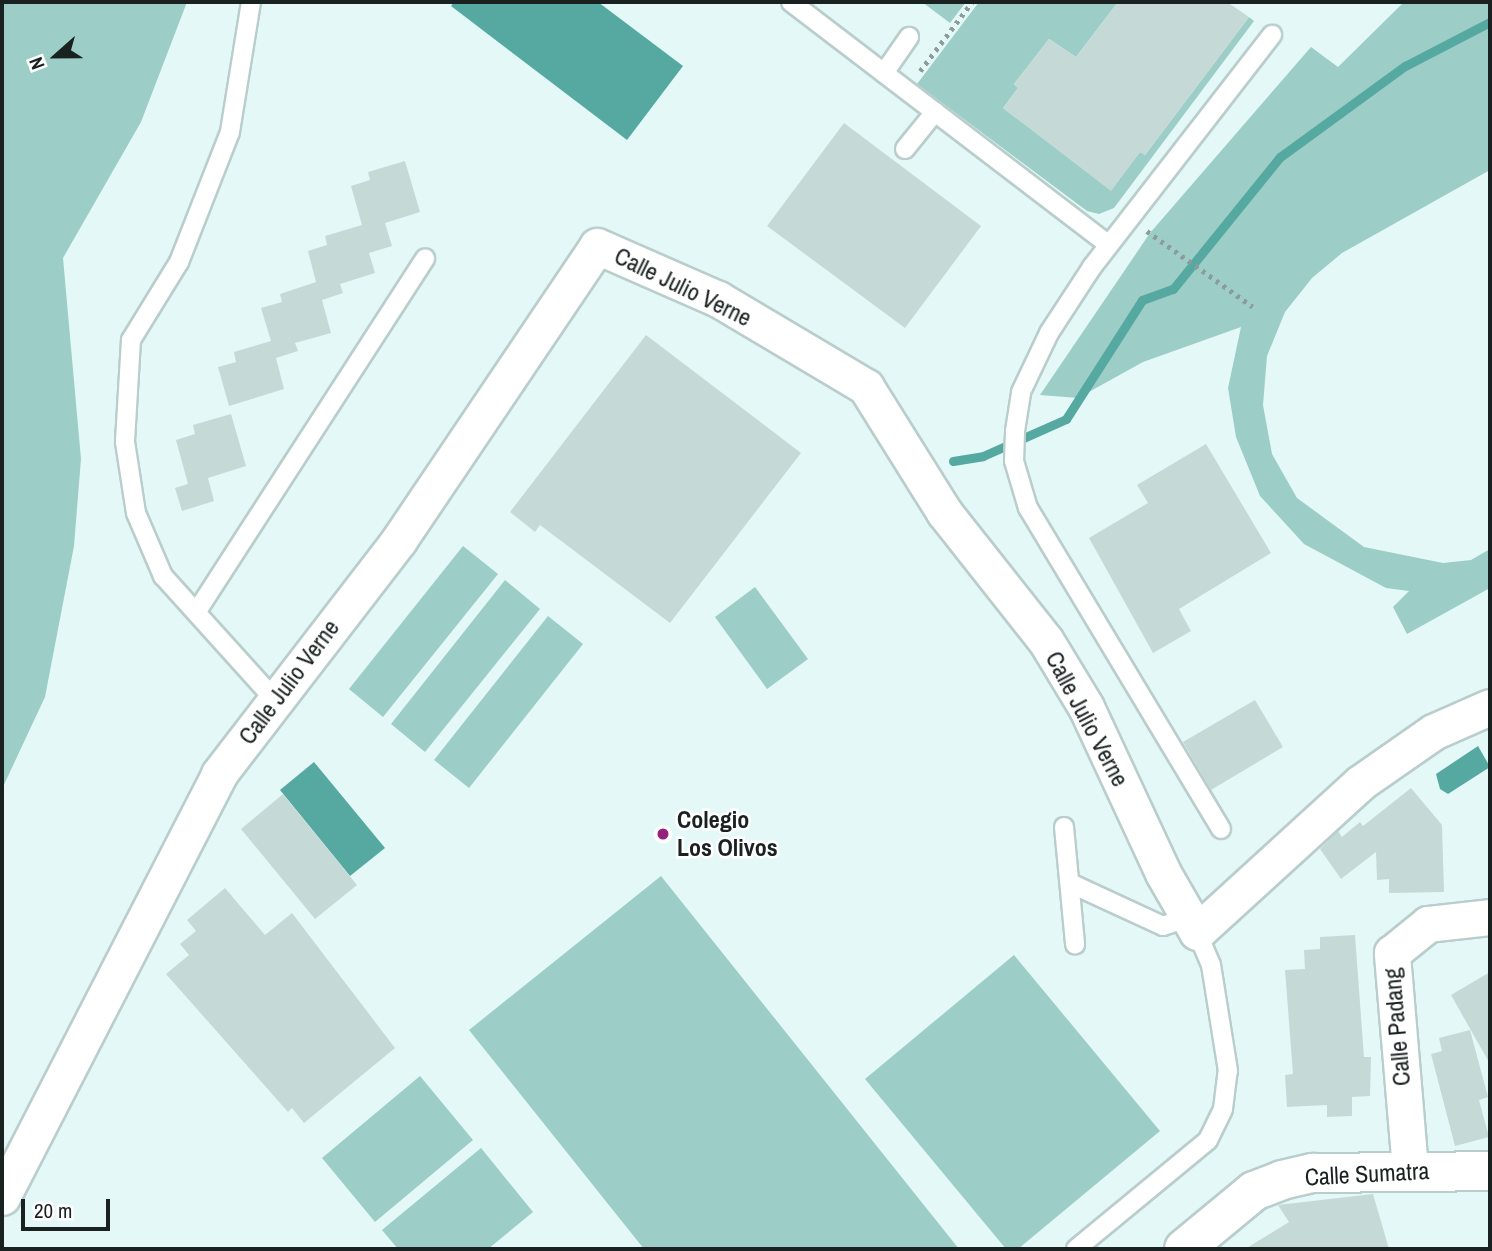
<!DOCTYPE html>
<html>
<head>
<meta charset="utf-8">
<style>
  body { margin:0 }
  #map { position:relative; width:1492px; height:1251px; overflow:hidden; background:#e4f9f7; font-family:"Archivo Narrow",sans-serif }
  div>[style] { position:absolute }
  [style*='--x'] { left:calc(var(--x)*1px); top:calc(var(--y)*1px); width:calc(var(--w)*1px); rotate:calc(var(--a)*1deg) }
  .green>* { inset:0; background:#9ccdc7 }
  .water>* { inset:0; background:#55a9a1 }
  .stream>* { height:9px; margin:-4.5px; padding:0 4.5px; transform-origin:4.5px; border-radius:4.5px; background:#55a9a1 }
  .building>* { inset:0; background:#c5dad7 }
  .path>* { height:4.5px; margin-top:-2.25px; transform-origin:0; background:repeating-linear-gradient(90deg,#8c9c9a 0 3.5px,transparent 0 8.5px) }
  .roads { filter:drop-shadow(2px 0 #b9cecc) drop-shadow(-2px 0 #b9cecc) drop-shadow(0 2px #b9cecc) drop-shadow(0 -2px #b9cecc) }
  .service>* { height:18px; margin:-9px; padding:0 9px; transform-origin:9px; border-radius:9px; background:#fff }
  .minor>* { height:35px; margin:-17.5px; padding:0 17.5px; transform-origin:17.5px; border-radius:17.5px; background:#fff }
  .tertiary>* { height:38px; margin:-19px; padding:0 19px; transform-origin:19px; border-radius:19px; background:#fff }
  .dots>* { width:19px; height:19px; translate:-50% -50%; box-sizing:border-box; border:4px solid #fff; border-radius:50% }
  span { translate:-50% -50%; white-space:nowrap; text-align:center; line-height:1.15; -webkit-text-stroke:5px #fff; paint-order:stroke }
  .street-label { font-size:24px; color:#1a2221 }
  .poi-label { font-size:24px; color:#1a2221; font-weight:700 }
  .left { translate:0 -50%; text-align:left }
  .frame { position:absolute; inset:0; border:4px solid #1a2221; pointer-events:none }
  .north { position:absolute; left:21px; top:21px; width:70px; height:70px; -webkit-text-stroke:5px #fff; paint-order:stroke; rotate:249deg; font-size:19px; font-weight:700; line-height:28px; text-align:center; color:#1a2221 }
  .north::after { content:''; display:block; margin:auto; width:24px; height:32px; background:#1a2221; clip-path:polygon(50% 0,100% 100%,50% 72%,0 100%) }
  .scale { position:absolute; left:21px; top:1199px; width:89px; height:32px; box-sizing:border-box; border:4px solid #1a2221; border-top:0; padding-left:9px; font-size:21px; line-height:24px; white-space:nowrap; color:#1a2221; -webkit-text-stroke:5px #fff; paint-order:stroke }
</style>
</head>
<body>
<div id="map">
  <div class="green">
    <div style="clip-path:polygon(2px 2px,187px 2px,141px 122px,63px 258px,81px 459px,74px 546px,45px 697px,2px 789px)"></div>
    <div style="clip-path:polygon(922px 2px,966px 2px,950px 23px)"></div>
    <div style="clip-path:polygon(979px 2px,1118px 2px,1076px 57px,1049px 39px,1014px 84px,1018px 88px,1003px 108px,1111px 190px,1140px 152px,1145px 155px,1249px 17px,1254px 21px,1114px 208px,1099px 214px,1087px 211px,917px 84px)"></div>
    <div style="clip-path:polygon(1404px 2px,1490px 2px,1490px 170px,1342px 253px,1312px 278px,1285px 312px,1267px 356px,1263px 405px,1272px 454px,1297px 498px,1364px 547px,1443px 563px,1471px 560px,1490px 549px,1490px 588px,1407px 634px,1393px 607px,1409px 591px,1386px 588px,1304px 544px,1260px 496px,1236px 437px,1228px 388px,1241px 327px,1143px 362px,1078px 398px,1040px 395px,1150px 233px,1311px 47px,1338px 67px)"></div>
    <div style="clip-path:polygon(463px 546px,498px 574px,383px 717px,349px 689px)"></div>
    <div style="clip-path:polygon(505px 580px,540px 609px,425px 752px,391px 724px)"></div>
    <div style="clip-path:polygon(755px 587px,808px 659px,767px 689px,715px 617px)"></div>
    <div style="clip-path:polygon(548px 616px,583px 644px,469px 788px,434px 760px)"></div>
    <div style="clip-path:polygon(661px 876px,959px 1249px,644px 1249px,469px 1030px)"></div>
    <div style="clip-path:polygon(1014px 955px,1160px 1131px,1018px 1249px,1006px 1249px,865px 1079px)"></div>
    <div style="clip-path:polygon(420px 1076px,473px 1140px,375px 1222px,322px 1158px)"></div>
    <div style="clip-path:polygon(481px 1148px,533px 1212px,488px 1249px,398px 1249px,382px 1230px)"></div>
  </div>
  <div class="water">
    <div style="clip-path:polygon(454px 2px,598px 2px,683px 66px,627px 140px,451px 6px)"></div>
    <div style="clip-path:polygon(1478px 746px,1490px 767px,1448px 794px,1440px 789px,1436px 774px)"></div>
    <div style="clip-path:polygon(314px 762px,385px 848px,350px 876px,280px 790px)"></div>
  </div>
  <div class="stream">
    <div style="--x:953;--y:461;--w:30;--a:-9"></div>
    <div style="--x:983;--y:456;--w:91;--a:-24"></div>
    <div style="--x:1066;--y:419;--w:141;--a:-57.4"></div>
    <div style="--x:1142;--y:300;--w:33;--a:-20"></div>
    <div style="--x:1173;--y:289;--w:170;--a:-51"></div>
    <div style="--x:1280;--y:157;--w:155;--a:-36.1"></div>
    <div style="--x:1405;--y:66;--w:96;--a:-27.4"></div>
  </div>
  <div class="building">
    <div style="clip-path:polygon(1118px 2px,1227px 2px,1249px 17px,1145px 155px,1140px 152px,1111px 191px,1003px 108px,1018px 88px,1014px 84px,1049px 39px,1076px 57px)"></div>
    <div style="clip-path:polygon(844px 123px,981px 226px,905px 328px,767px 226px)"></div>
    <div style="clip-path:polygon(405px 161px,420px 212px,385px 223px,392px 246px,369px 253px,375px 273px,340px 284px,343px 293px,322px 300px,331px 333px,295px 343px,298px 351px,276px 358px,284px 389px,229px 406px,218px 367px,236px 362px,234px 352px,271px 341px,261px 308px,282px 302px,280px 294px,316px 282px,308px 251px,327px 245px,325px 236px,362px 225px,351px 186px,370px 180px,368px 172px)"></div>
    <div style="clip-path:polygon(646px 335px,801px 453px,670px 623px,540px 525px,535px 532px,510px 512px)"></div>
    <div style="clip-path:polygon(231px 414px,246px 466px,208px 478px,214px 501px,182px 511px,175px 488px,188px 484px,176px 440px,195px 434px,193px 425px)"></div>
    <div style="clip-path:polygon(1206px 444px,1271px 553px,1179px 609px,1191px 631px,1153px 653px,1089px 538px,1148px 503px,1137px 485px)"></div>
    <div style="clip-path:polygon(1255px 700px,1283px 747px,1211px 790px,1183px 742px)"></div>
    <div style="clip-path:polygon(1411px 788px,1442px 825px,1444px 892px,1389px 893px,1389px 879px,1377px 880px,1376px 852px,1341px 879px,1320px 849px,1338px 831px,1342px 837px,1360px 822px,1363px 826px)"></div>
    <div style="clip-path:polygon(283px 794px,357px 885px,315px 919px,241px 829px)"></div>
    <div style="clip-path:polygon(225px 888px,265px 935px,292px 913px,395px 1048px,304px 1123px,292px 1108px,288px 1112px,166px 974px,189px 955px,180px 944px,196px 931px,187px 920px)"></div>
    <div style="clip-path:polygon(1355px 935px,1364px 1057px,1371px 1057px,1370px 1096px,1352px 1097px,1352px 1116px,1327px 1117px,1327px 1105px,1287px 1107px,1285px 1075px,1293px 1074px,1285px 970px,1305px 969px,1304px 950px,1320px 949px,1320px 937px)"></div>
    <div style="clip-path:polygon(1490px 972px,1490px 1064px,1451px 995px)"></div>
    <div style="clip-path:polygon(1470px 1030px,1488px 1097px,1479px 1100px,1489px 1137px,1455px 1146px,1431px 1054px,1442px 1051px,1439px 1038px)"></div>
    <div style="clip-path:polygon(1373px 1194px,1389px 1249px,1245px 1249px,1289px 1222px,1278px 1205px)"></div>
  </div>
  <div class="path">
    <div style="--x:920;--y:71;--w:86;--a:-53"></div>
    <div style="--x:1147;--y:231;--w:130;--a:35.6"></div>
  </div>
  <div class="roads">
    <div class="service">
      <div style="--x:251;--y:2;--w:132;--a:99.2"></div>
      <div style="--x:230;--y:132;--w:140;--a:111.4"></div>
      <div style="--x:179;--y:262;--w:92;--a:121.6"></div>
      <div style="--x:131;--y:340;--w:102;--a:93.4"></div>
      <div style="--x:125;--y:442;--w:72;--a:81.2"></div>
      <div style="--x:136;--y:513;--w:69;--a:66.8"></div>
      <div style="--x:163;--y:576;--w:166;--a:47.9"></div>
      <div style="--x:791;--y:2;--w:400;--a:37.4"></div>
      <div style="--x:884;--y:73;--w:44;--a:-55.2"></div>
      <div style="--x:905;--y:149;--w:48;--a:-51"></div>
      <div style="--x:197;--y:611;--w:420;--a:-57.1"></div>
      <div style="--x:1064;--y:827;--w:118;--a:84.6"></div>
      <div style="--x:1221;--y:829;--w:375;--a:-121"></div>
      <div style="--x:1028;--y:508;--w:49;--a:-106.6"></div>
      <div style="--x:1014;--y:461;--w:30;--a:-88"></div>
      <div style="--x:1015;--y:431;--w:39;--a:-81"></div>
      <div style="--x:1021;--y:392;--w:65;--a:-64.6"></div>
      <div style="--x:1049;--y:333;--w:79;--a:-56.9"></div>
      <div style="--x:1092;--y:267;--w:294;--a:-52.2"></div>
      <div style="--x:1072;--y:884;--w:100;--a:24.8"></div>
      <div style="--x:1163;--y:926;--w:28;--a:-19"></div>
      <div style="--x:1076;--y:1249;--w:171;--a:-39.5"></div>
      <div style="--x:1208;--y:1140;--w:34;--a:-64"></div>
      <div style="--x:1223;--y:1109;--w:38;--a:-83"></div>
      <div style="--x:1228;--y:1071;--w:107;--a:-99.1"></div>
      <div style="--x:1211;--y:965;--w:36;--a:-113"></div>
    </div>
    <div class="minor">
      <div style="--x:1410;--y:1169;--w:217;--a:-94.8"></div>
      <div style="--x:1392;--y:953;--w:46;--a:-38.9"></div>
      <div style="--x:1428;--y:924;--w:62;--a:-6.4"></div>
      <div style="--x:2;--y:1197;--w:475;--a:-62.8"></div>
      <div style="--x:219;--y:774;--w:295;--a:-52.4"></div>
      <div style="--x:399;--y:540;--w:354;--a:-56"></div>
      <div style="--x:597;--y:246;--w:132;--a:23.7"></div>
      <div style="--x:718;--y:299;--w:172;--a:30.7"></div>
      <div style="--x:866;--y:387;--w:147;--a:58"></div>
      <div style="--x:944;--y:512;--w:164;--a:51.7"></div>
      <div style="--x:1046;--y:641;--w:77;--a:58.8"></div>
      <div style="--x:1086;--y:707;--w:183;--a:65.1"></div>
      <div style="--x:1163;--y:873;--w:68;--a:60"></div>
      <div style="--x:1197;--y:932;--w:221;--a:-42.4"></div>
      <div style="--x:1360;--y:783;--w:89;--a:-34.9"></div>
      <div style="--x:1433;--y:732;--w:62;--a:-23.7"></div>
    </div>
    <div class="tertiary">
      <div style="--x:1184;--y:1249;--w:91;--a:-39.6"></div>
      <div style="--x:1254;--y:1191;--w:30;--a:-21"></div>
      <div style="--x:1282;--y:1180;--w:32;--a:-13"></div>
      <div style="--x:1313;--y:1173;--w:177;--a:-0.6"></div>
    </div>
  </div>
  <div class="dots">
    <div style="left:663px;top:834px;background:#95217f"></div>
  </div>
  <div class="street-label">
    <span style="left:683px;top:287px;rotate:26deg">Calle Julio Verne</span>
    <span style="left:289px;top:682px;rotate:-53deg">Calle Julio Verne</span>
    <span style="left:1087px;top:719px;rotate:62deg">Calle Julio Verne</span>
    <span style="left:1397px;top:1027px;rotate:-95deg">Calle Padang</span>
    <span style="left:1367px;top:1174px;rotate:-3deg">Calle Sumatra</span>
  </div>
  <div class="poi-label">
    <span class="left" style="left:677px;top:834px">Colegio<br>Los Olivos</span>
  </div>
  <div class="frame"></div>
  <div class="north">N</div>
  <div class="scale">20 m</div>
</div>
</body>
</html>
